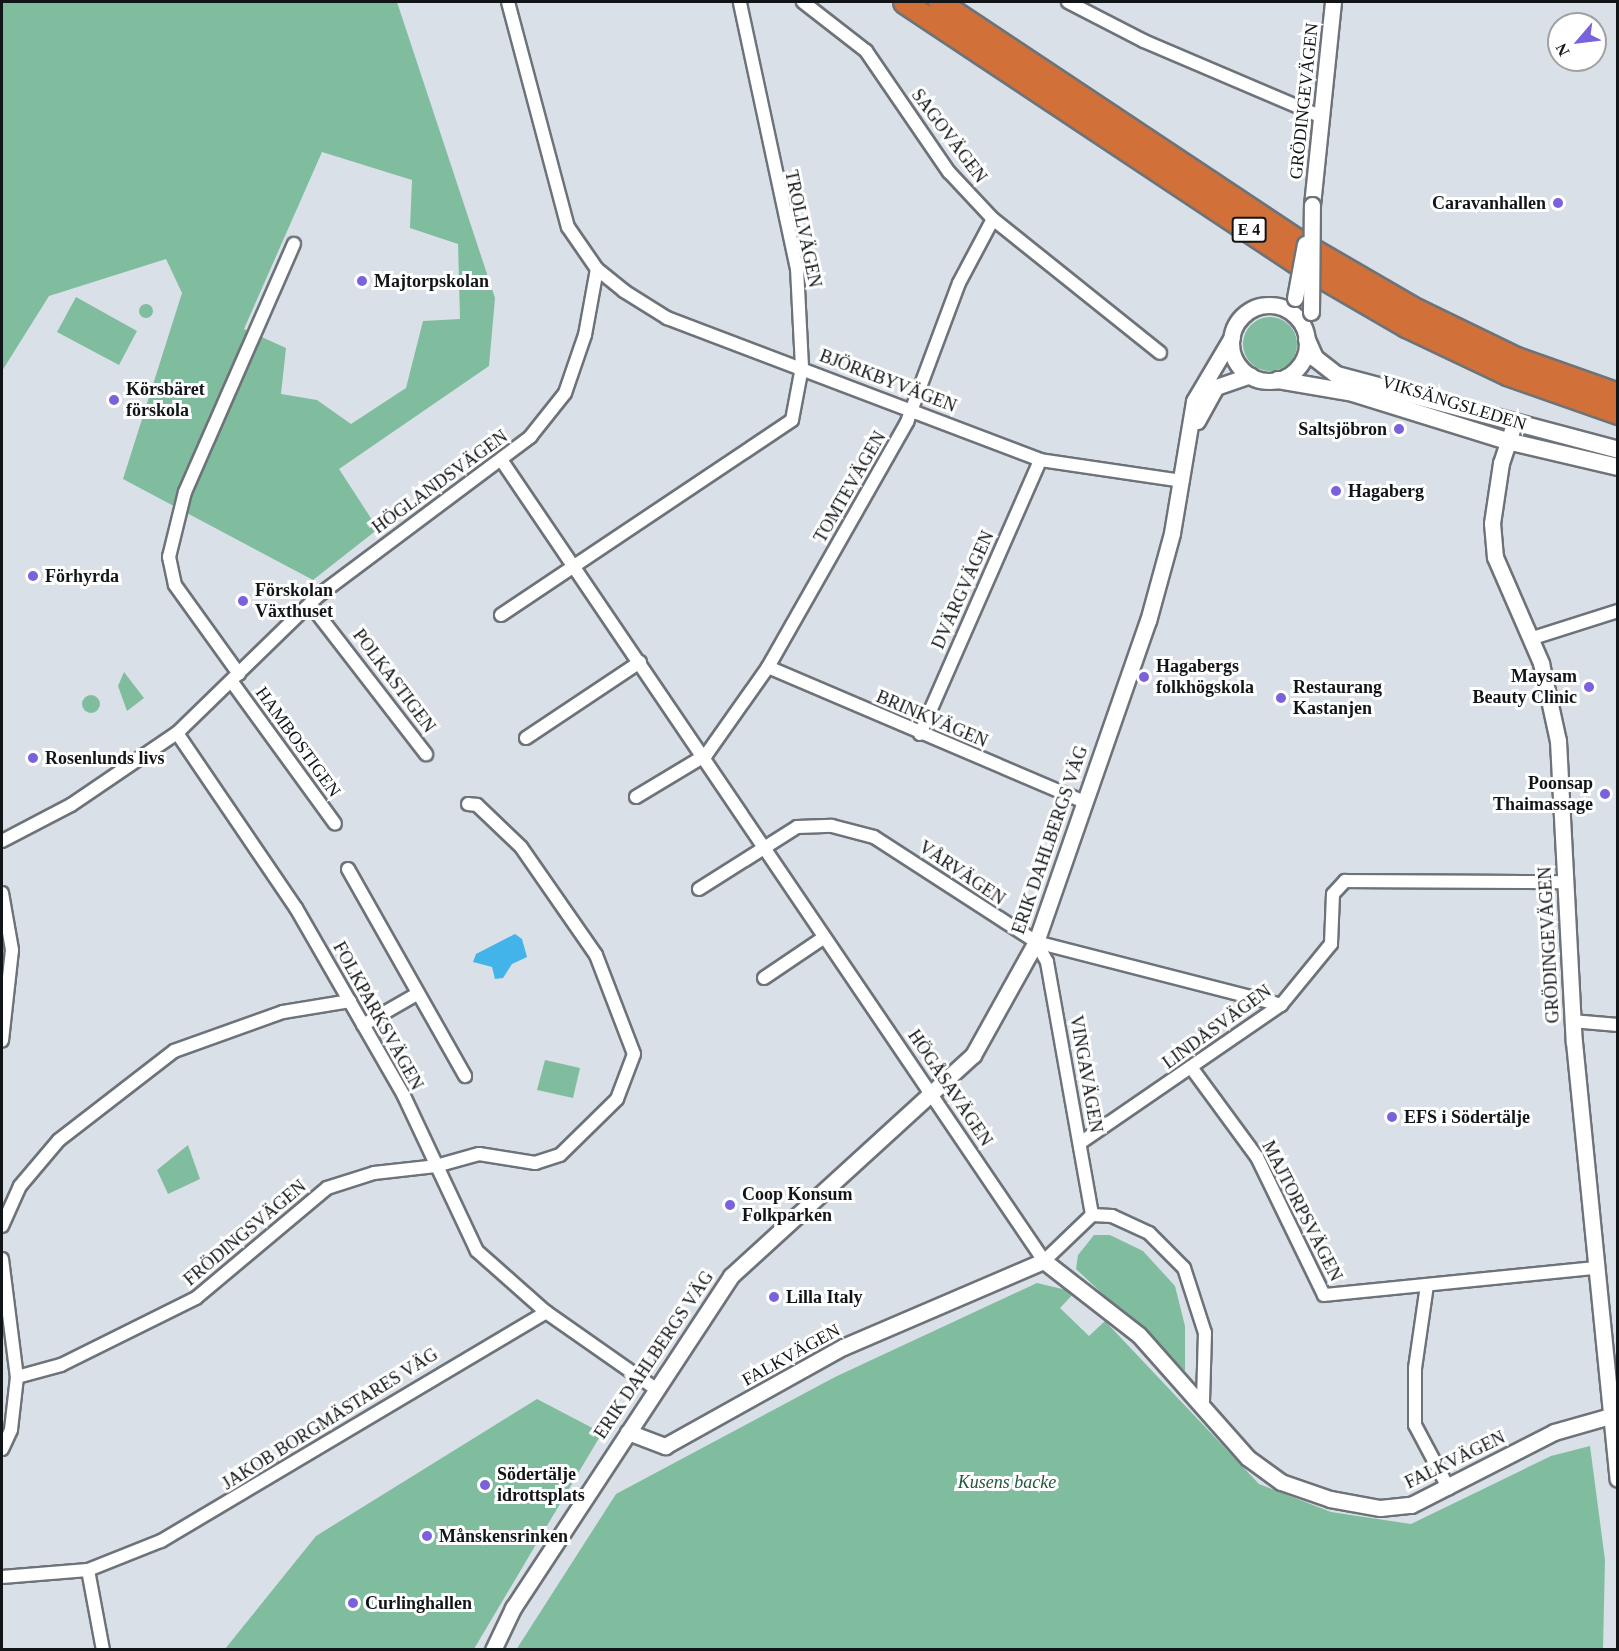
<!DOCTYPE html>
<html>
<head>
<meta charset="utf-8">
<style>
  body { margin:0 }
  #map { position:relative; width:1619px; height:1651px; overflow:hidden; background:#dae0e7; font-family:"Times New Roman",serif }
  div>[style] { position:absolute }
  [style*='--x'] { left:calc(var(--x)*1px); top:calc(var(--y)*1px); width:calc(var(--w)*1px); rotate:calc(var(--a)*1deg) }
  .green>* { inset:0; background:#80bd9f }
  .round { border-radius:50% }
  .water>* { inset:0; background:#43b4e9 }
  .roads { filter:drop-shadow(2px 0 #6d7379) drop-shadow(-2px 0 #6d7379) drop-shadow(0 2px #6d7379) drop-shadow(0 -2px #6d7379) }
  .minor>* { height:12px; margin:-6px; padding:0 6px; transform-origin:6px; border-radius:6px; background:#fff }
  .tertiary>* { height:15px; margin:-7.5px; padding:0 7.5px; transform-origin:7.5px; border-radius:7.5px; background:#fff }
  .tertiary>.ring { margin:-7.5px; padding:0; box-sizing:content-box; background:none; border:15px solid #fff; border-radius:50% }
  .secondary>* { height:16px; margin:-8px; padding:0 8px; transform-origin:8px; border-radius:8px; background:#fff }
  .motorway>* { height:21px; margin:-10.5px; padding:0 10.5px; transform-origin:10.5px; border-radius:10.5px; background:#d17139 }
  .bridges { filter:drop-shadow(2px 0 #6d7379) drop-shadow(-2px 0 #6d7379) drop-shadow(0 2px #6d7379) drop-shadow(0 -2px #6d7379) }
  .tertiary-bridge>* { height:15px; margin:-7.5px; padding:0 7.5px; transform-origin:7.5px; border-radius:7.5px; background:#fff }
  .dots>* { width:16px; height:16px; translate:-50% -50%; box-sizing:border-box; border:3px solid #fff; border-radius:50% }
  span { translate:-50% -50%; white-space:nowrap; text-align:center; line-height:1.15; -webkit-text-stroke:6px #fff; paint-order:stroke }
  .shield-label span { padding:2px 4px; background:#fff; border:2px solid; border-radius:4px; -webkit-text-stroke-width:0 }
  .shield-label { font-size:16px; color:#121517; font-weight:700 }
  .street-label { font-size:18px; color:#121517 }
  .poi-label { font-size:18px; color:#121517; font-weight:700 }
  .right { translate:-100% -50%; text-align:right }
  .left { translate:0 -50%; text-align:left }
  .park-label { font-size:18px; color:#275541; font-style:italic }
  .frame { position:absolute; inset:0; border:3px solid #121517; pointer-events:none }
  .north { position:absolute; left:1547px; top:12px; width:60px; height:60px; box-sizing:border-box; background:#fff; border:2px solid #a0a1a2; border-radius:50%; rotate:242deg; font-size:16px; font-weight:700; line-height:24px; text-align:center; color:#121517 }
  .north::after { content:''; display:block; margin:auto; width:21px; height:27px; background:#7b62dd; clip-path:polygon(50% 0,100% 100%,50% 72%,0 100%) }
</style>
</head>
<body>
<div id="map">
  <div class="green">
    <div style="clip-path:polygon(evenodd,2px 2px,397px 2px,495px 298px,489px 366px,339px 469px,378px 529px,313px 580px,123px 479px,182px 293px,166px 259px,49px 296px,2px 371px,2px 2px,322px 152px,412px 180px,410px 228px,458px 244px,460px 319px,423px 321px,406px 388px,351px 424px,317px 400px,281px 394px,286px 348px,244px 329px,322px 152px)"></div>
    <div style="clip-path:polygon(76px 297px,137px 331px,119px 365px,57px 332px)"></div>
    <div class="round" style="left:139px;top:304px;width:14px;height:14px"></div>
    <div class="round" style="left:1243px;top:317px;width:54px;height:54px"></div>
    <div style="clip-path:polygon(124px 672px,144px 698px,127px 711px,118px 686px)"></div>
    <div class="round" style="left:82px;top:695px;width:18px;height:18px"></div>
    <div style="clip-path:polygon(545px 1060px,580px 1068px,573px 1098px,537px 1090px)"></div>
    <div style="clip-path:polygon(188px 1145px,200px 1179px,168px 1194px,157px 1170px)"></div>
    <div style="clip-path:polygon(1094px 1235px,1110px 1235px,1143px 1251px,1175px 1286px,1185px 1326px,1185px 1371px,1076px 1269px,1078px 1255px)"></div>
    <div style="clip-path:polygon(1037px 1283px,1075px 1292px,1060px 1308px,1089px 1336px,1105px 1321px,1259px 1484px,1331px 1512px,1411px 1524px,1551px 1456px,1590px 1446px,1605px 1560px,1603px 1649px,516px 1650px,616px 1494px,835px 1377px)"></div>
    <div style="clip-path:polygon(537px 1399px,602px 1433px,474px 1649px,225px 1649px,316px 1536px)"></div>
  </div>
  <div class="water">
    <div style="clip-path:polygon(515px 934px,522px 939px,527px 957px,512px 964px,503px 978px,495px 979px,492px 967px,473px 962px,476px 954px)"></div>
  </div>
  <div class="roads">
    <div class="minor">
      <div style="--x:508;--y:2;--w:233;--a:75.1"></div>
      <div style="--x:568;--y:227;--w:51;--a:55.4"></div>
      <div style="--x:597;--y:269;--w:35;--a:39"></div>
      <div style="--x:624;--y:291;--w:51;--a:32.1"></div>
      <div style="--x:667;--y:318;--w:399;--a:20.8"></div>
      <div style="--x:1040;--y:460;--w:144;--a:8.4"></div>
      <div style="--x:803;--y:2;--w:80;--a:37.9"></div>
      <div style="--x:866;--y:51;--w:147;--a:55.6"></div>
      <div style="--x:949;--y:172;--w:64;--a:46.9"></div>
      <div style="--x:993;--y:219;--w:214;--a:38.7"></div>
      <div style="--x:1068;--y:2;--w:85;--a:27.2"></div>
      <div style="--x:1144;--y:41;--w:194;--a:23.1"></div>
      <div style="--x:502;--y:461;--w:966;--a:55.88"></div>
      <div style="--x:1044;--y:1261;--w:66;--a:-43.8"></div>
      <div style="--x:1092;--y:1215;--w:20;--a:3"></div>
      <div style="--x:1112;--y:1216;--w:41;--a:24.7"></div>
      <div style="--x:1149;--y:1233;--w:49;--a:45"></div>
      <div style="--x:1184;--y:1268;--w:68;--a:72.1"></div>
      <div style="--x:1205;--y:1333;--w:69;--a:91.7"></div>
      <div style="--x:310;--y:604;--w:190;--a:52.3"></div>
      <div style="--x:501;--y:615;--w:350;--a:-33.8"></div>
      <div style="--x:792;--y:420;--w:54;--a:-79.3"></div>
      <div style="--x:802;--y:367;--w:98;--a:-92.9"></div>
      <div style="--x:797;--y:269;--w:273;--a:-102.1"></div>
      <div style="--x:1530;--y:639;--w:92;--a:-17.7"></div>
      <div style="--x:768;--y:667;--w:344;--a:23.1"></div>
      <div style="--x:239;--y:674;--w:110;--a:-125.7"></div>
      <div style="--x:175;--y:585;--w:29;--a:-102"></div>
      <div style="--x:169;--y:557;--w:67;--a:-76.2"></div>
      <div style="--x:185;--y:492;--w:271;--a:-66.3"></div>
      <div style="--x:232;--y:682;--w:175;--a:54"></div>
      <div style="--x:177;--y:733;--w:212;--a:55.8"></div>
      <div style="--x:296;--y:908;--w:217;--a:60.1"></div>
      <div style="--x:404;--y:1096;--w:171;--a:64.8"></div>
      <div style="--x:477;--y:1251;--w:92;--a:41.5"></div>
      <div style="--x:546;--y:1312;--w:134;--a:35"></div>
      <div style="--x:920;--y:734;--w:299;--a:-66.3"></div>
      <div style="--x:526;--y:738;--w:137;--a:-33.7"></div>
      <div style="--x:636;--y:797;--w:82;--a:-31"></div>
      <div style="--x:706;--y:755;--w:108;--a:-54.8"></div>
      <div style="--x:768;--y:667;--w:282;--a:-60.4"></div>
      <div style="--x:907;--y:422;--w:148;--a:-69.5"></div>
      <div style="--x:959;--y:283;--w:72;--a:-62"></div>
      <div style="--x:2;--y:841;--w:78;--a:-27.6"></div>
      <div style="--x:71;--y:805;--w:128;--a:-34.2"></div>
      <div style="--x:177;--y:733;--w:198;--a:-44.2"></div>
      <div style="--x:319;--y:595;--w:264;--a:-36.8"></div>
      <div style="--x:530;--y:437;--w:56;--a:-51.5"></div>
      <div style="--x:565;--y:393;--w:61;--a:-71"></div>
      <div style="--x:585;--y:335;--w:67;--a:-79.7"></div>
      <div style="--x:348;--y:869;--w:238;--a:60.5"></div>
      <div style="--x:699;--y:889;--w:116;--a:-32.3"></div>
      <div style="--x:797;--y:827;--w:35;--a:-2"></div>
      <div style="--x:832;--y:826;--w:43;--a:14.7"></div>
      <div style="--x:874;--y:837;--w:193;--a:32.9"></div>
      <div style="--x:1036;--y:942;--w:253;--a:14.4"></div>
      <div style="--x:2;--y:893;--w:58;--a:80"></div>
      <div style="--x:12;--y:950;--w:91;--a:96.3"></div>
      <div style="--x:1036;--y:942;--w:23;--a:61"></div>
      <div style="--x:1047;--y:962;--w:257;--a:79.9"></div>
      <div style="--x:764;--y:978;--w:71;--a:-34.1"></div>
      <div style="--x:1572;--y:1021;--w:46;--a:5"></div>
      <div style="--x:363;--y:1025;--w:62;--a:-29.9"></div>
      <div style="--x:1193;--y:1070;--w:108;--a:53.7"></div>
      <div style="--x:1257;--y:1157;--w:153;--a:64.1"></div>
      <div style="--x:1324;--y:1295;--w:272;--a:-5.7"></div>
      <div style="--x:1080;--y:1143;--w:244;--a:-34.5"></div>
      <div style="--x:1281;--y:1005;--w:79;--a:-50.7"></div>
      <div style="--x:1331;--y:944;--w:50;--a:-87.7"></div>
      <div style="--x:1333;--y:894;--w:18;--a:-47"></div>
      <div style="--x:1345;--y:881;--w:220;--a:0.3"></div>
      <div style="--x:2;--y:1226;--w:44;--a:-65.8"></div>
      <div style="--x:20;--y:1186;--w:60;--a:-49.7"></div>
      <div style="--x:59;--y:1140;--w:145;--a:-37.7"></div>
      <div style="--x:174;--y:1051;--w:116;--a:-19.7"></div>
      <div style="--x:283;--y:1012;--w:68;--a:-9.3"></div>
      <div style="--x:2;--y:1259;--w:119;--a:82.8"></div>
      <div style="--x:17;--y:1377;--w:53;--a:96.5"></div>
      <div style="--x:11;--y:1430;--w:21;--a:115"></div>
      <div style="--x:1427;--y:1285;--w:84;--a:98.2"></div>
      <div style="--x:1415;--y:1368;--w:57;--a:90"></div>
      <div style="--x:1415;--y:1425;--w:72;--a:62"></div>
      <div style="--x:17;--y:1377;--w:46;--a:-15.3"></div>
      <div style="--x:61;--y:1365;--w:151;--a:-26.4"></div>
      <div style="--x:196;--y:1298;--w:171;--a:-40"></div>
      <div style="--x:327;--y:1188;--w:49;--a:-17.7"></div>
      <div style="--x:374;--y:1173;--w:62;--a:-6.4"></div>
      <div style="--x:436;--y:1166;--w:45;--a:-15.6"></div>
      <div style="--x:479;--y:1154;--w:57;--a:9.1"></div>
      <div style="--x:535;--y:1163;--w:26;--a:-18"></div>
      <div style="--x:560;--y:1155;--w:80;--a:-44.5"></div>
      <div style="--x:617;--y:1099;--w:48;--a:-69.3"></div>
      <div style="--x:634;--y:1054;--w:106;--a:-111"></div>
      <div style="--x:596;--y:955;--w:131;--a:-124.8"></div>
      <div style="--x:521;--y:847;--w:61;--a:-136.3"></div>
      <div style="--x:477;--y:805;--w:9;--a:-174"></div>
      <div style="--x:88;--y:1570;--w:81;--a:79.4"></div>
      <div style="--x:2;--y:1577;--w:86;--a:-4.7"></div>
      <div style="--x:88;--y:1570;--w:79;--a:-21.7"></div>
      <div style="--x:161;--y:1541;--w:448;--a:-30.7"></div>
    </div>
    <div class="tertiary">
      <div style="--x:1312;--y:205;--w:204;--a:-84.1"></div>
      <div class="ring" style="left:1231px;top:305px;width:61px;height:61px"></div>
      <div style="--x:1197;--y:421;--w:39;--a:-61"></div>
      <div style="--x:1216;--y:387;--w:36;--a:-19"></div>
      <div style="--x:1515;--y:421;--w:44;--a:108.4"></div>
      <div style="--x:1501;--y:463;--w:61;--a:98.5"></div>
      <div style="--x:1492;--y:523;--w:34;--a:85"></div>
      <div style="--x:1495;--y:557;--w:116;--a:66.5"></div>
      <div style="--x:1541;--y:663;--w:80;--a:77.7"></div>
      <div style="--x:1558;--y:741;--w:301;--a:87"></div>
      <div style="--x:1574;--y:1042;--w:439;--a:84.3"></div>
      <div style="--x:628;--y:1432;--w:40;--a:21"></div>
      <div style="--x:665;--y:1446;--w:204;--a:-29.1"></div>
      <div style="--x:843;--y:1347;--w:219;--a:-23.2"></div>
      <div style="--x:1044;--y:1261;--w:120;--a:37.9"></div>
      <div style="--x:1139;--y:1335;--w:164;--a:48.5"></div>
      <div style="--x:1248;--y:1458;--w:41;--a:36"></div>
      <div style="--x:1281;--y:1482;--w:52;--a:19.1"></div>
      <div style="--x:1330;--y:1499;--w:51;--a:10.2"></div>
      <div style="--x:1380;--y:1508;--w:31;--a:-6"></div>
      <div style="--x:1411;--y:1505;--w:161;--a:-27"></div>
      <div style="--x:1554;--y:1432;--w:58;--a:-15.9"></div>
      <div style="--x:493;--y:1650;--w:47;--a:-64.5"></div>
      <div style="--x:513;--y:1608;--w:397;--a:-56.7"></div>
      <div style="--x:731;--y:1276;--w:328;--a:-42.4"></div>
      <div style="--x:973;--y:1055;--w:129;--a:-60.9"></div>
      <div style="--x:1036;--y:942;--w:340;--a:-70.8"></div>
      <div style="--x:1148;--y:621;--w:91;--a:-74.7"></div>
      <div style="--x:1172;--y:533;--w:134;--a:-80.5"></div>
      <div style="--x:1194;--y:401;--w:74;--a:-59.3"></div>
    </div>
    <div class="secondary">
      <div style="--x:1307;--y:340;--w:20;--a:66"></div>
      <div style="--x:1315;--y:358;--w:28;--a:38"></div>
      <div style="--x:1337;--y:375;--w:291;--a:14.9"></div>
      <div style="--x:1278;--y:380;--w:76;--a:9.8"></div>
      <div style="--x:1353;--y:393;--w:161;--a:17.3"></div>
      <div style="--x:1507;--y:441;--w:114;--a:13.2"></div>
    </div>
    <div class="motorway">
      <div style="--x:904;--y:2;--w:474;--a:33.6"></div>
      <div style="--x:1299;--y:264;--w:124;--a:30.1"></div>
      <div style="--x:1406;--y:326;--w:112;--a:25.4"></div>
      <div style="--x:1507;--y:374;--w:118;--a:19.4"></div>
      <div style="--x:939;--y:2;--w:437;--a:33.6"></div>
      <div style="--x:1303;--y:244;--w:132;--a:30.1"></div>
      <div style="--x:1417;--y:310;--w:110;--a:25.9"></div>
      <div style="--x:1516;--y:358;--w:108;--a:19.4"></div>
    </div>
  </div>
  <div class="bridges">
    <div class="tertiary-bridge">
      <div style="--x:1295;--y:298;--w:55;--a:-79.5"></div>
      <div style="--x:1311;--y:312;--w:107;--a:-89.5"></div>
    </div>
  </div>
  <div class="dots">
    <div style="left:1558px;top:203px;background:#7b62dd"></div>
    <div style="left:362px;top:281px;background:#7b62dd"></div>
    <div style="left:114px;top:400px;background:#7b62dd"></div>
    <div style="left:1399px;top:429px;background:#7b62dd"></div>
    <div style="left:1336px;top:491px;background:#7b62dd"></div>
    <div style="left:33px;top:576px;background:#7b62dd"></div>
    <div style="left:243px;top:601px;background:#7b62dd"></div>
    <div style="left:1144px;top:677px;background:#7b62dd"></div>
    <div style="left:1589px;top:687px;background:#7b62dd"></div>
    <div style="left:1281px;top:698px;background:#7b62dd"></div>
    <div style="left:33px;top:758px;background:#7b62dd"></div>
    <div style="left:1605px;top:794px;background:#7b62dd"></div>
    <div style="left:1392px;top:1117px;background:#7b62dd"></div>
    <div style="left:730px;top:1205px;background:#7b62dd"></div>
    <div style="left:774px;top:1297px;background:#7b62dd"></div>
    <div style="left:485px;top:1485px;background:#7b62dd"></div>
    <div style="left:427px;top:1536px;background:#7b62dd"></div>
    <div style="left:353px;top:1603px;background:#7b62dd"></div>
  </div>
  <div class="shield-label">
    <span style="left:1249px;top:230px">E 4</span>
  </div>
  <div class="street-label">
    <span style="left:1304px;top:101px;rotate:-84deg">GRÖDINGEVÄGEN</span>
    <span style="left:949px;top:136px;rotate:53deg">SAGOVÄGEN</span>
    <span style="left:803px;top:229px;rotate:78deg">TROLLVÄGEN</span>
    <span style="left:888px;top:381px;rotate:21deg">BJÖRKBYVÄGEN</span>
    <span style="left:1454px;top:403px;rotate:17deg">VIKSÄNGSLEDEN</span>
    <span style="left:440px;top:482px;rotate:-36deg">HÖGLANDSVÄGEN</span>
    <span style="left:850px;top:487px;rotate:-60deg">TOMTEVÄGEN</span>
    <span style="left:963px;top:590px;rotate:-66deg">DVÄRGVÄGEN</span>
    <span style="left:394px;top:681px;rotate:53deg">POLKASTIGEN</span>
    <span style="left:932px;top:719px;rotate:23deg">BRINKVÄGEN</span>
    <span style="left:298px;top:742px;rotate:54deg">HAMBOSTIGEN</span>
    <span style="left:1050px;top:840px;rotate:-71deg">ERIK DAHLBERGS VÄG</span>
    <span style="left:962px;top:873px;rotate:34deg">VÅRVÄGEN</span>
    <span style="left:1549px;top:945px;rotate:-93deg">GRÖDINGEVÄGEN</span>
    <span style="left:378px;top:1016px;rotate:61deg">FOLKPARKSVÄGEN</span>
    <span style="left:1217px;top:1027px;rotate:-36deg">LINDÅSVÄGEN</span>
    <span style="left:1086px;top:1074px;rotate:80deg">VINGAVÄGEN</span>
    <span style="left:950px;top:1088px;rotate:56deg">HÖGÅSAVÄGEN</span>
    <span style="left:1302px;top:1211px;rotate:63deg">MAJTORPSVÄGEN</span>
    <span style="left:245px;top:1233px;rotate:-40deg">FRÖDINGSVÄGEN</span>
    <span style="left:654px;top:1355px;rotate:-56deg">ERIK DAHLBERGS VÄG</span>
    <span style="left:791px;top:1355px;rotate:-29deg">FALKVÄGEN</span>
    <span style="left:330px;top:1419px;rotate:-32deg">JAKOB BORGMÄSTARES VÄG</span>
    <span style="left:1455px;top:1460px;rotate:-26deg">FALKVÄGEN</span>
  </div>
  <div class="poi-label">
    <span class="right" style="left:1546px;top:203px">Caravanhallen</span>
    <span class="left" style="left:374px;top:281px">Majtorpskolan</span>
    <span class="left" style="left:126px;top:400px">Körsbäret<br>förskola</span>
    <span class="right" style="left:1387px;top:429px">Saltsjöbron</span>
    <span class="left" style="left:1348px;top:491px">Hagaberg</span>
    <span class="left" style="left:45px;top:576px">Förhyrda</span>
    <span class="left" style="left:255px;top:601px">Förskolan<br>Växthuset</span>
    <span class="left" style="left:1156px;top:677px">Hagabergs<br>folkhögskola</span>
    <span class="right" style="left:1577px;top:687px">Maysam<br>Beauty Clinic</span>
    <span class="left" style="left:1293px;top:698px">Restaurang<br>Kastanjen</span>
    <span class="left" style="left:45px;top:758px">Rosenlunds livs</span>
    <span class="right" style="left:1593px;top:794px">Poonsap<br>Thaimassage</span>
    <span class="left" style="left:1404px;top:1117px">EFS i Södertälje</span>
    <span class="left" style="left:742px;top:1205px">Coop Konsum<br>Folkparken</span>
    <span class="left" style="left:786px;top:1297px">Lilla Italy</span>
    <span class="left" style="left:497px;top:1485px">Södertälje<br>idrottsplats</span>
    <span class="left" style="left:439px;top:1536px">Månskensrinken</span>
    <span class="left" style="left:365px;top:1603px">Curlinghallen</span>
  </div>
  <div class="park-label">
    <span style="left:1007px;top:1482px">Kusens backe</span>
  </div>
  <div class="frame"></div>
  <div class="north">N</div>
</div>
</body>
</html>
